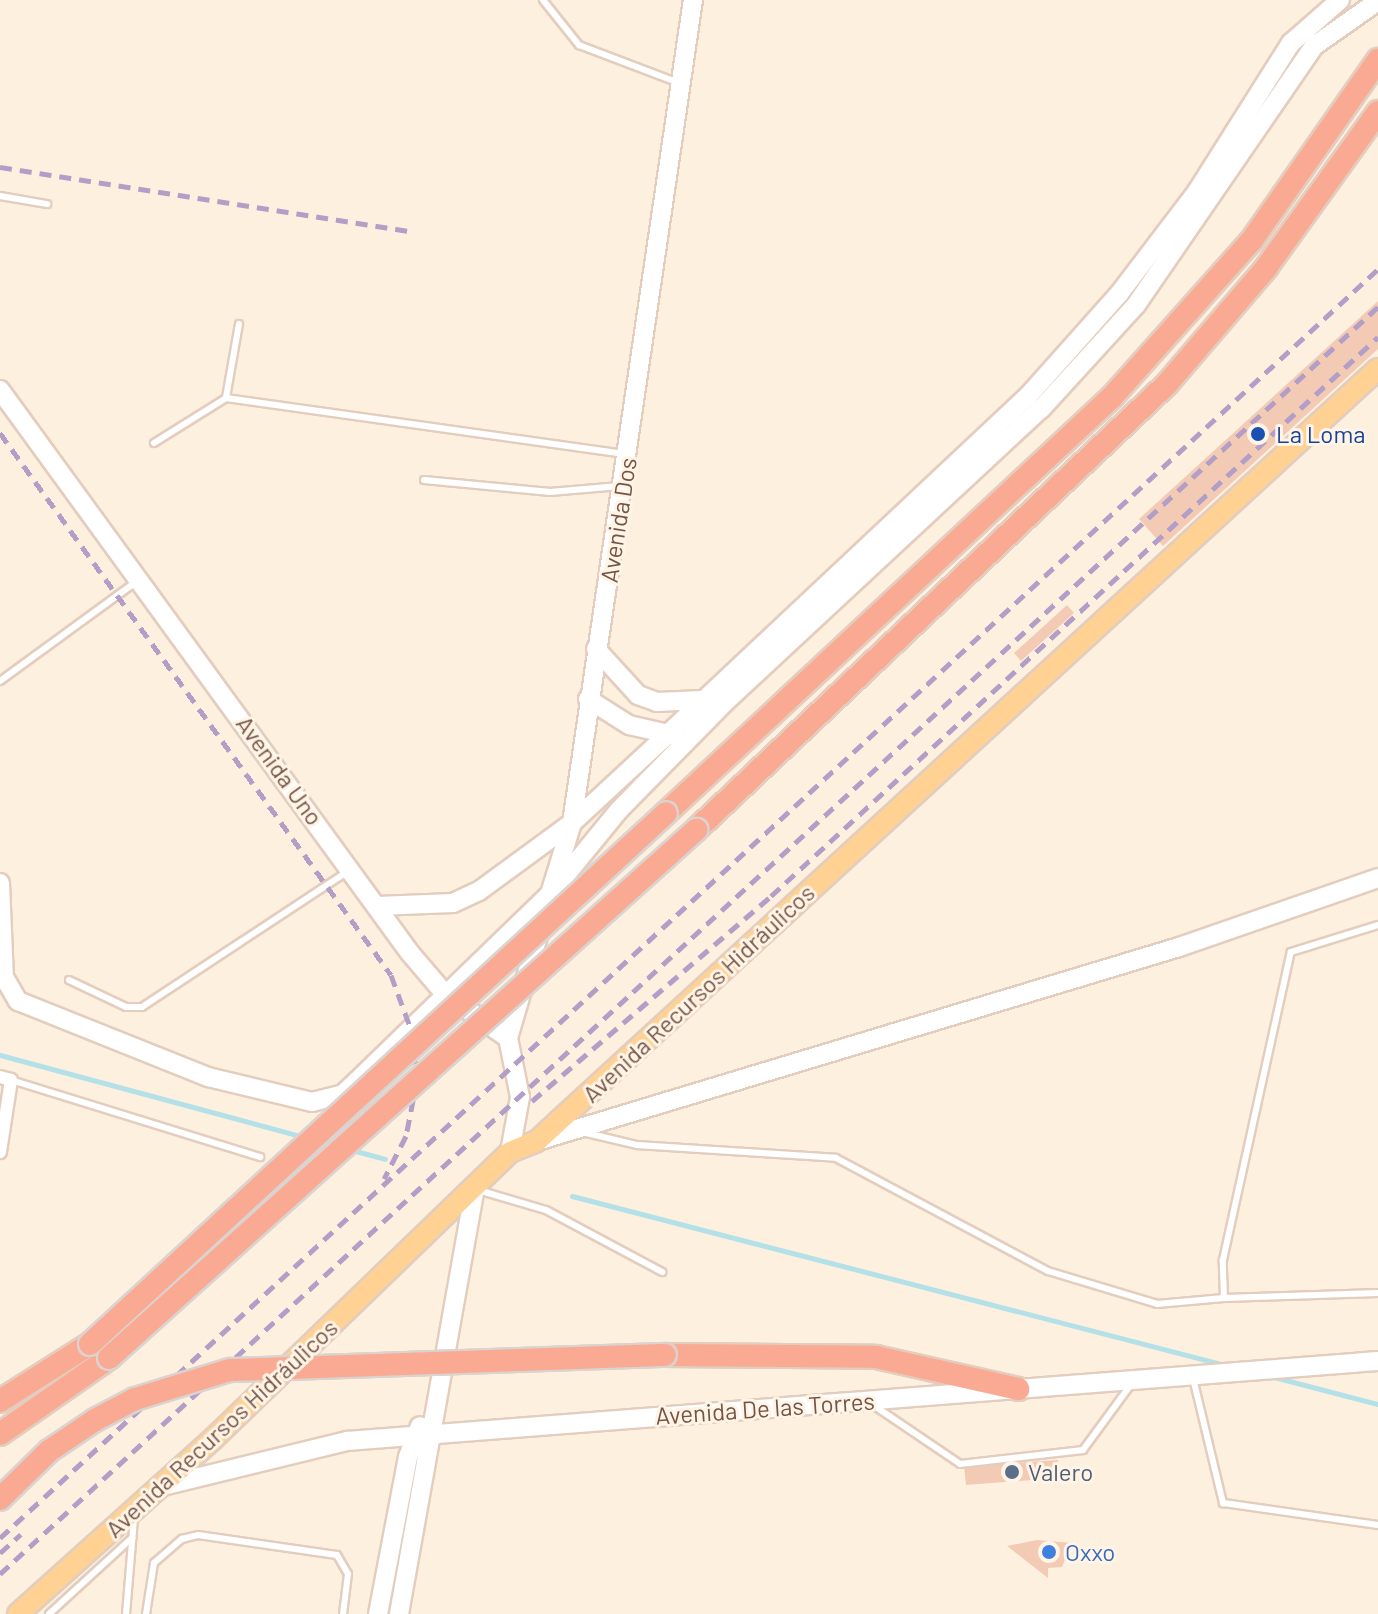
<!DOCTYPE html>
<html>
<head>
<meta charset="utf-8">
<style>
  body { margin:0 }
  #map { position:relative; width:1378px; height:1614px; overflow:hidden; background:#fdf0df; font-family:Barlow,sans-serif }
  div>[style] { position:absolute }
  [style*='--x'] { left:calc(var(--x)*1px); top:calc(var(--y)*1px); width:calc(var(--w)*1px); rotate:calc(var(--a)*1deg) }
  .stream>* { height:5px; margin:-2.5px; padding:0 2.5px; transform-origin:2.5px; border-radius:2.5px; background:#b3e1e7 }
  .building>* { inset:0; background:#f3cbb5 }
  .roads { filter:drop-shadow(2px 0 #e3cdbe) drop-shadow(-2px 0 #e3cdbe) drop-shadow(0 2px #e3cdbe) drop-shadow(0 -2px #e3cdbe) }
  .lane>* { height:6px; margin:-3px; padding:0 3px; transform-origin:3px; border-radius:3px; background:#fff }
  .street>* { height:12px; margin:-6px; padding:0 6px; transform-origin:6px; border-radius:6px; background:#fff }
  .secondary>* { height:18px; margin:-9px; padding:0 9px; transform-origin:9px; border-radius:9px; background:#fff }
  .primary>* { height:20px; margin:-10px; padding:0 10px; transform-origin:10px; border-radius:10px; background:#ffd294 }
  .highway>* { height:22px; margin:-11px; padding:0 11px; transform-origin:11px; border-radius:11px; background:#faa992 }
  .rail>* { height:5px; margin-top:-2.5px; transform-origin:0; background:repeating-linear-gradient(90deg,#b29ec6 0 12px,transparent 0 20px) }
  .bridges { filter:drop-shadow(2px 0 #dbd3cf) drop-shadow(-2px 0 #dbd3cf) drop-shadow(0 2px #dbd3cf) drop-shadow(0 -2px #dbd3cf) }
  .highway-bridge>* { height:22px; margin:-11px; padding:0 11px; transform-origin:11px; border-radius:11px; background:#faa992 }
  .dots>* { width:22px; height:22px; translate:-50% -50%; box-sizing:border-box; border:4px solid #fff4e6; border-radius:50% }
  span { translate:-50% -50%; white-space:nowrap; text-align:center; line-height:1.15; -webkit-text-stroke:6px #fff4e6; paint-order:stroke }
  .transit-label { font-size:24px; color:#164399 }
  .left { translate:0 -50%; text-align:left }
  .street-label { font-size:24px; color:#745446 }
  .service-label { font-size:24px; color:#4e5e75 }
  .shop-label { font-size:24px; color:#366cbe }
</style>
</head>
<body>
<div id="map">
  <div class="stream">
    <div style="--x:0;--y:1055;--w:315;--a:15.1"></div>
    <div style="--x:352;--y:1150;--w:34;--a:15"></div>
    <div style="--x:572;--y:1196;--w:679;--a:14.51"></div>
    <div style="--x:1274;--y:1377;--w:107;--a:14.6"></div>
  </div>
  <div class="building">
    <div style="clip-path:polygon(1378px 301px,1378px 349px,1163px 546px,1139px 519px)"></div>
    <div style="clip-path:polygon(1067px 605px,1074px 613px,1021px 661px,1014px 653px)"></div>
    <div style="clip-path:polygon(1058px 1460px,1059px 1478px,966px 1485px,964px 1466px)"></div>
    <div style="clip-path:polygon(1037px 1540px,1072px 1543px,1062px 1567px,1048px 1568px,1048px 1578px,1007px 1546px)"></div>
  </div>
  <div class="roads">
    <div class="lane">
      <div style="--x:543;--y:0;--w:58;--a:51.3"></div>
      <div style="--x:579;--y:45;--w:107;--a:20.8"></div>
      <div style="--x:0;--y:196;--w:48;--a:9.7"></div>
      <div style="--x:239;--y:324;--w:75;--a:100"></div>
      <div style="--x:226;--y:398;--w:401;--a:8"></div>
      <div style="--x:154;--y:443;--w:85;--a:-32"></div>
      <div style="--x:424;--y:480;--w:127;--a:5.4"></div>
      <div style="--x:550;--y:492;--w:70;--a:-4.9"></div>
      <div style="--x:0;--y:681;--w:168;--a:-36.1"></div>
      <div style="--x:69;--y:980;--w:63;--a:25.3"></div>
      <div style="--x:126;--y:1007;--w:16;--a:0"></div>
      <div style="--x:142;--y:1007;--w:245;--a:-33.4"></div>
      <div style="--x:11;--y:1080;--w:261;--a:17.2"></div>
      <div style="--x:582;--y:1132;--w:57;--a:13.3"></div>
      <div style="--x:637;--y:1145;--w:199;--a:3.7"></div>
      <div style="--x:836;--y:1158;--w:240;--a:28.1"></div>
      <div style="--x:1048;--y:1271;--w:114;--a:16.8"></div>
      <div style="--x:1157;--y:1304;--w:67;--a:-5.1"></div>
      <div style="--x:478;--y:1190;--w:71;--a:16.4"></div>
      <div style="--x:546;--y:1210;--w:132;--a:28.1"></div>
      <div style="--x:1378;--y:1293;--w:154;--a:178.1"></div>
      <div style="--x:1224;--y:1298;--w:38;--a:-92"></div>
      <div style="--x:1223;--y:1260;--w:315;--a:-77.6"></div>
      <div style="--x:1291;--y:952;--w:91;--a:-17.2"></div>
      <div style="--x:1193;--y:1378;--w:129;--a:76.5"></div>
      <div style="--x:1223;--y:1503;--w:157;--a:8.1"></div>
      <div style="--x:873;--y:1405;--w:105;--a:34.1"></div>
      <div style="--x:960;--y:1464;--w:124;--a:-6.5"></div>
      <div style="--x:1083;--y:1450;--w:83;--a:-53.8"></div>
      <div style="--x:49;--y:1614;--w:113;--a:-42.5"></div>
      <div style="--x:126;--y:1614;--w:96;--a:-85.2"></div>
      <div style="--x:146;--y:1614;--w:52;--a:-81.1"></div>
      <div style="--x:154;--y:1563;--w:37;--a:-41"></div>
      <div style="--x:182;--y:1539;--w:16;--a:-14"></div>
      <div style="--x:198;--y:1535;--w:140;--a:8.2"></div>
      <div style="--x:337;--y:1555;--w:22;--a:60"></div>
      <div style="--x:348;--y:1574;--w:40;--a:97.1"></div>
    </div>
    <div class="street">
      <div style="--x:0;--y:1077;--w:11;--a:15"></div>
      <div style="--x:11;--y:1080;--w:73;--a:98.7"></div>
    </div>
    <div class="secondary">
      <div style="--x:0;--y:390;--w:696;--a:53.94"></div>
      <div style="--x:410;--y:953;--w:54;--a:49.5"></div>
      <div style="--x:445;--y:994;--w:77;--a:34.9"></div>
      <div style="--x:508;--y:1038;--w:60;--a:78.5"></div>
      <div style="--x:520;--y:1097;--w:56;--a:100.3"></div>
      <div style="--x:596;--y:649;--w:62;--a:47.6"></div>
      <div style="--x:638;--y:695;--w:20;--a:20"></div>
      <div style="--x:657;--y:702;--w:44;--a:-2.6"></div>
      <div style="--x:588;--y:699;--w:49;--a:32.4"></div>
      <div style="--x:629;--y:725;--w:45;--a:12.8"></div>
      <div style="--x:0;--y:883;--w:94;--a:87.6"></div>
      <div style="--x:4;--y:977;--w:28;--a:60"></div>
      <div style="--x:18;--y:1001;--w:205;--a:21.8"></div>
      <div style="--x:208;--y:1077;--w:107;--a:13.5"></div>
      <div style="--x:312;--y:1102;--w:32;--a:-14"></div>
      <div style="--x:343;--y:1094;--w:19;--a:-43"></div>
      <div style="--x:357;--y:1081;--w:269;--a:-44.1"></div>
      <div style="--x:550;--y:894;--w:74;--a:-72.8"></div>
      <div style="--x:572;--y:823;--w:832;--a:-81.64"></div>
      <div style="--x:556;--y:887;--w:99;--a:-50.7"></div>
      <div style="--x:619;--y:810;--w:148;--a:-45.5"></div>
      <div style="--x:723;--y:704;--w:434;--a:-42.9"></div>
      <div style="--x:1041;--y:409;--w:141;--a:-47.6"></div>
      <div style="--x:1136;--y:305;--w:314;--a:-55.5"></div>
      <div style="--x:1314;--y:46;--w:78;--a:-35.1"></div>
      <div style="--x:377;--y:906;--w:76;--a:-2.3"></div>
      <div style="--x:453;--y:903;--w:29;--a:-25"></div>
      <div style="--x:479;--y:891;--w:115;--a:-36.2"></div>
      <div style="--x:572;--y:823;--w:131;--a:-42.8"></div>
      <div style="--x:668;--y:734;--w:494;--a:-43.2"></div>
      <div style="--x:1028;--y:396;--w:137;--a:-48.3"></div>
      <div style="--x:1119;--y:294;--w:127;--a:-52.7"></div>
      <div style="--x:1196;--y:193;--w:178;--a:-57.7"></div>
      <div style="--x:1291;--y:43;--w:65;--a:-41.3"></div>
      <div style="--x:508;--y:1038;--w:117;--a:-73.6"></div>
      <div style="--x:537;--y:1141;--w:671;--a:-16.81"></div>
      <div style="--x:1179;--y:947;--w:211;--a:-19.1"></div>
      <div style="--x:158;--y:1487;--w:195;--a:-13.7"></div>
      <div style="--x:347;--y:1441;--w:1034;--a:-4.44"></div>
      <div style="--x:378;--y:1614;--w:160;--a:-79.2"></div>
      <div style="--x:408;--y:1457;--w:33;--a:-69"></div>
      <div style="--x:399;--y:1614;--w:432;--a:-79.9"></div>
    </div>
    <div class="primary">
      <div style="--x:18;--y:1614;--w:261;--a:-41.9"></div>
      <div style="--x:212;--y:1440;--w:414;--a:-44"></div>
      <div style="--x:510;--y:1152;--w:29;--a:-22"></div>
      <div style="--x:537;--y:1141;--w:1142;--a:-42.55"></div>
    </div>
    <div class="highway">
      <div style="--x:666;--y:813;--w:610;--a:-43.01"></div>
      <div style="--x:1112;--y:397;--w:210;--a:-48.3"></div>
      <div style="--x:1252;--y:240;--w:220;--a:-55"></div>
      <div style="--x:696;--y:830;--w:649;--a:-43.44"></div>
      <div style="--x:1167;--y:384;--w:153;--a:-49.5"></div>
      <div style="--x:1266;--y:268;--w:192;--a:-54.3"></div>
      <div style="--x:665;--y:1355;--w:211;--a:0.5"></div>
      <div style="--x:876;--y:1357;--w:146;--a:12.7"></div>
      <div style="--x:0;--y:1401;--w:107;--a:-32.3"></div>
      <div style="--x:0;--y:1434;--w:133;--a:-34.9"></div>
    </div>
  </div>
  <div class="rail">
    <div style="--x:0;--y:167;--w:412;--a:8.9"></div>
    <div style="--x:0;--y:433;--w:668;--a:54.19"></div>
    <div style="--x:391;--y:975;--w:61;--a:69.8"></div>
    <div style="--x:412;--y:1032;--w:48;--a:84.1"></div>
    <div style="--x:417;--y:1080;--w:57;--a:101.1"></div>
    <div style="--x:406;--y:1136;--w:48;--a:117.1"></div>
    <div style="--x:532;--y:1101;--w:315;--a:-40.6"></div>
    <div style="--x:771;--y:896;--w:825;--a:-42.64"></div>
    <div style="--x:0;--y:1538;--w:1873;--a:-42.64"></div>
    <div style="--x:0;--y:1553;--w:28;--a:-42"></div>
    <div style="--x:0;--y:1574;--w:1872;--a:-42.6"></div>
  </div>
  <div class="bridges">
    <div class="highway-bridge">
      <div style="--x:90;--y:1344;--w:783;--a:-42.67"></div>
      <div style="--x:109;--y:1358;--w:790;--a:-41.97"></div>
      <div style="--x:0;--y:1499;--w:69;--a:-44.4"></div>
      <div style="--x:49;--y:1451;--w:55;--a:-34"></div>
      <div style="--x:95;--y:1420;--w:45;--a:-27.7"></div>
      <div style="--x:135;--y:1399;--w:99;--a:-17"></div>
      <div style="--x:230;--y:1370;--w:435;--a:-2"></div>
    </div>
  </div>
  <div class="dots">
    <div style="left:1258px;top:434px;background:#1a4fb4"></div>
    <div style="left:1012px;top:1472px;background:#5c6f8a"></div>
    <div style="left:1049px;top:1552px;background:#3f7fe0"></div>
  </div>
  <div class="transit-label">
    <span class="left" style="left:1276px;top:434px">La Loma</span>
  </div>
  <div class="street-label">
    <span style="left:618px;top:520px;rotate:-81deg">Avenida Dos</span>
    <span style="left:280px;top:770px;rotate:54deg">Avenida Uno</span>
    <span style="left:698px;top:993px;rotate:-43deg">Avenida Recursos Hidráulicos</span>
    <span style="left:765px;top:1408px;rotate:-4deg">Avenida De las Torres</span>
    <span style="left:221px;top:1428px;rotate:-43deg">Avenida Recursos Hidráulicos</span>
  </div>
  <div class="service-label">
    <span class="left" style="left:1028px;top:1472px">Valero</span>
  </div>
  <div class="shop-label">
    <span class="left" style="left:1065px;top:1552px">Oxxo</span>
  </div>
</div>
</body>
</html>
